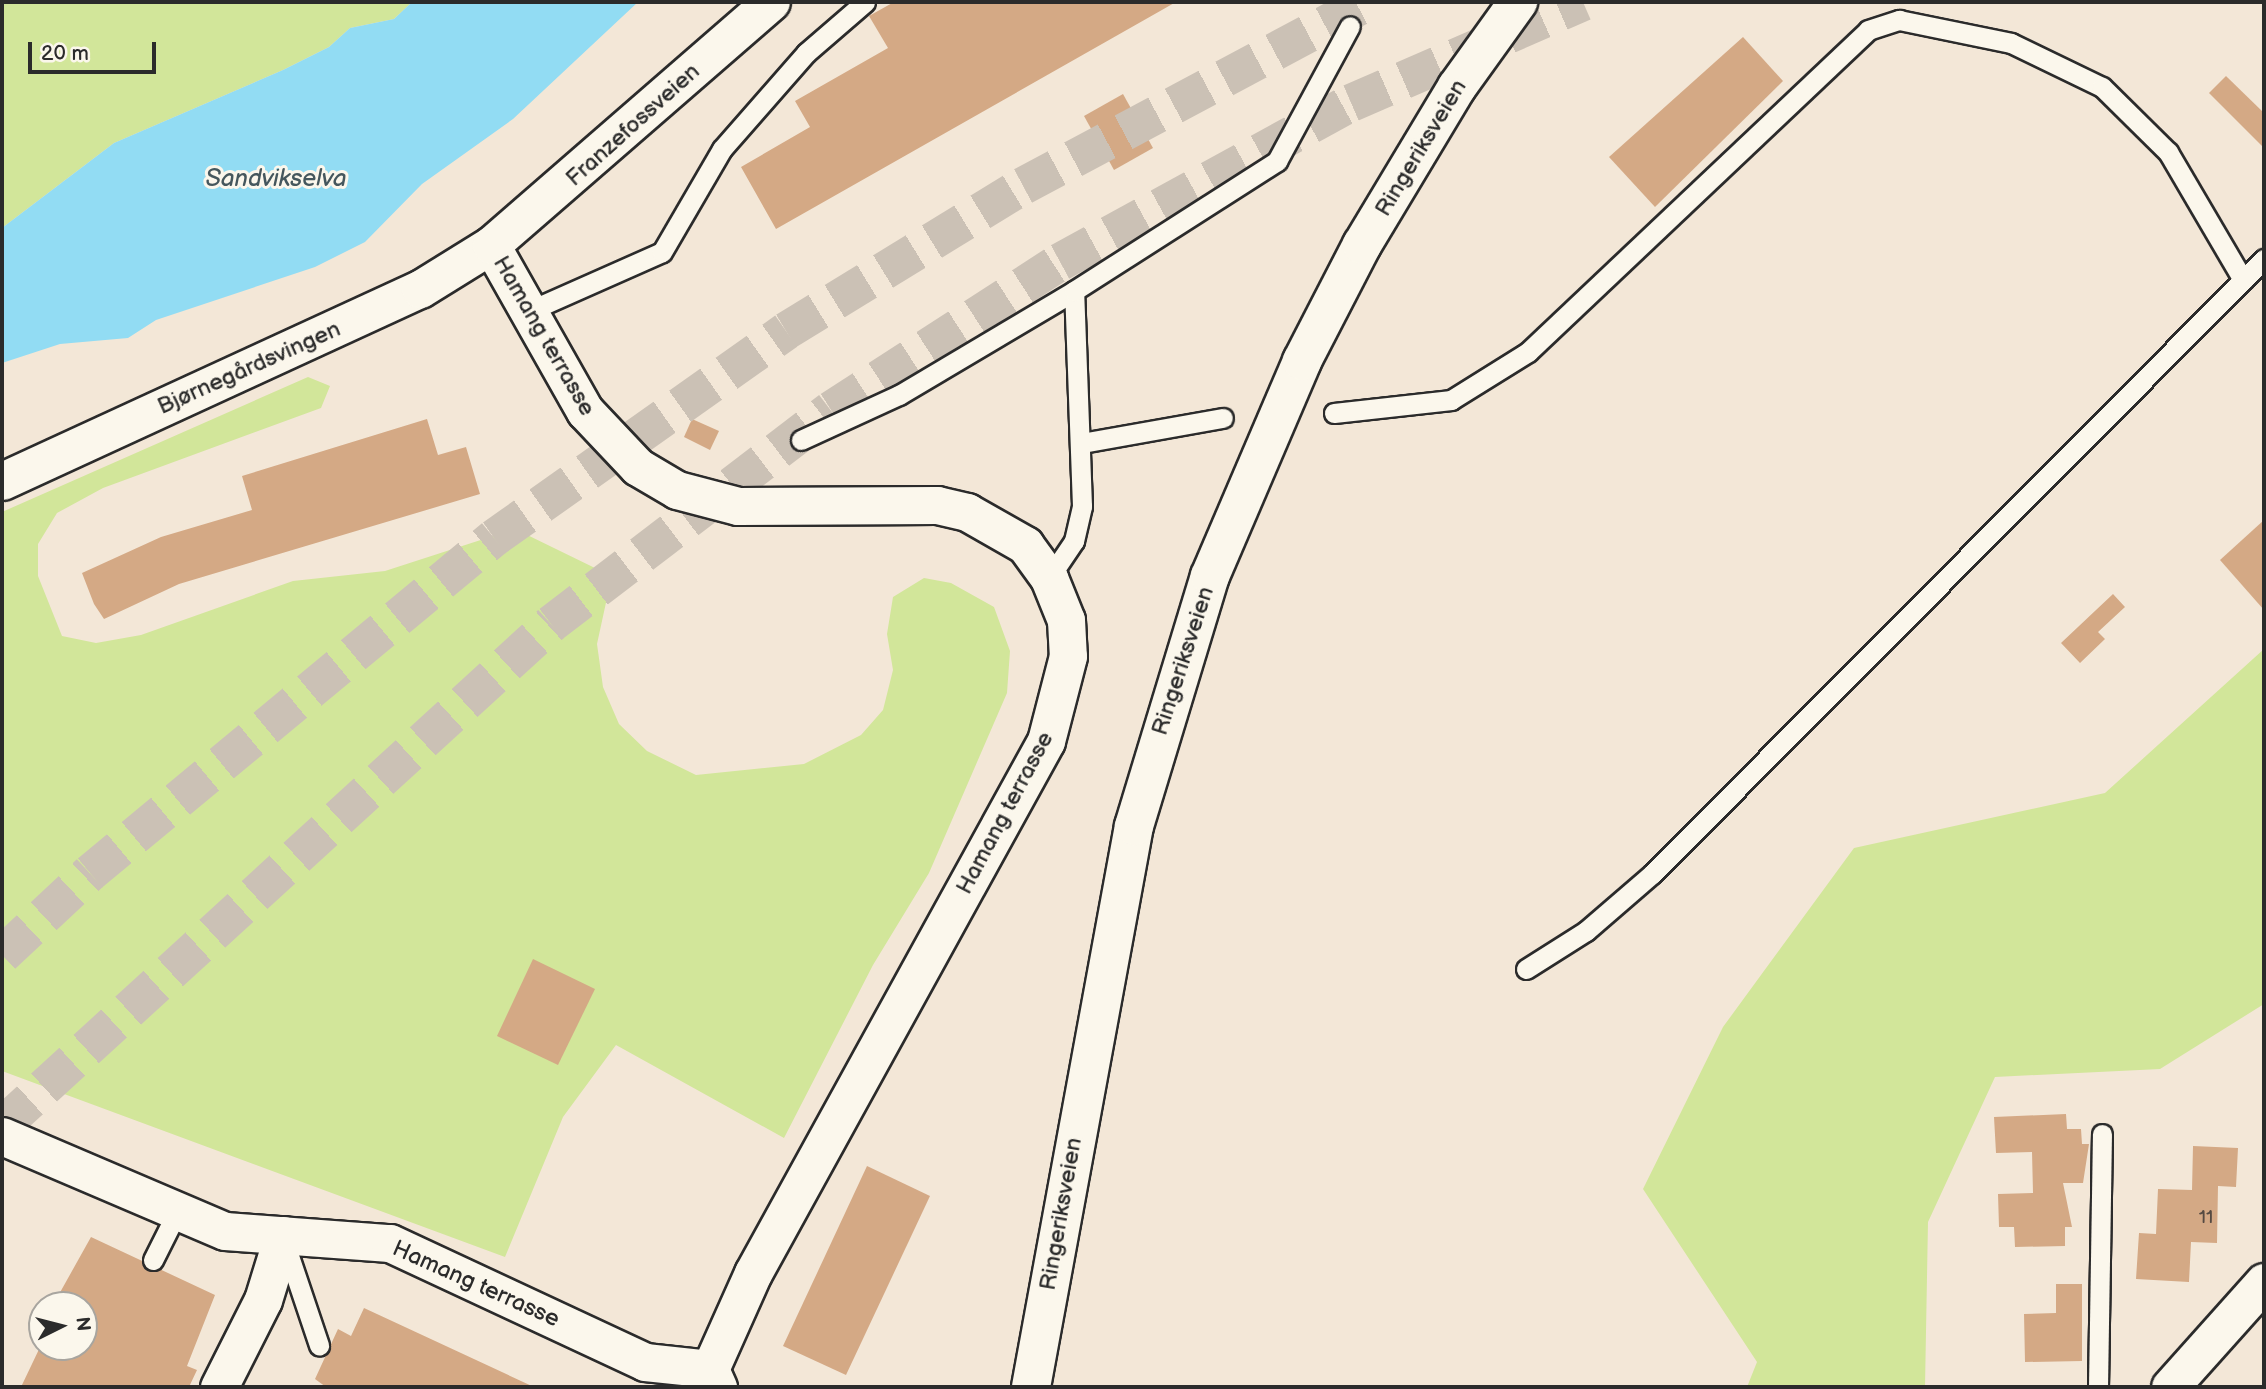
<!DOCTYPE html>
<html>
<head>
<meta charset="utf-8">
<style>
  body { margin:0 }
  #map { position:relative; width:2266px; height:1389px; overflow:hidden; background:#f3e7d7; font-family:"Balsamiq Sans",sans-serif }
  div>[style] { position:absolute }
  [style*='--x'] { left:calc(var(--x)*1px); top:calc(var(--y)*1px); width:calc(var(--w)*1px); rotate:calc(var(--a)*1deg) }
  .green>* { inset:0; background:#d2e69a }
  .water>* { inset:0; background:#92dcf3 }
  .building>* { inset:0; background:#d4a985 }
  .highway-tunnel>* { height:38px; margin-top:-19px; transform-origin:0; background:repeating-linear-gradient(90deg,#cbc1b5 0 38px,transparent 0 57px) }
  .roads { filter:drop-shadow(2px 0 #2b2b2b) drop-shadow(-2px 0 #2b2b2b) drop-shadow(0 2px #2b2b2b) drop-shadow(0 -2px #2b2b2b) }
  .lane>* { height:19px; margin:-9.5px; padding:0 9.5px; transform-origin:9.5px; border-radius:9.5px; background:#fbf7ec }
  .street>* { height:37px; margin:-18.5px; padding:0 18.5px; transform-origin:18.5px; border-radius:18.5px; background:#fbf7ec }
  .secondary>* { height:38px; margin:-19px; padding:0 19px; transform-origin:19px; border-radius:19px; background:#fbf7ec }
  span { translate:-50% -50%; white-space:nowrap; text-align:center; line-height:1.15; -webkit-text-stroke:6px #fbf7ec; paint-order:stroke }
  .number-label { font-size:19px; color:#554a42 }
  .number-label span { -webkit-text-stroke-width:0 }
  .street-label { font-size:23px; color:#2b2b2b }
  .water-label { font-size:24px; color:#45575d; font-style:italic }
  .frame { position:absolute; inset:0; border:4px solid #2b2b2b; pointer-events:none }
  .north { position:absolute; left:28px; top:1291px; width:70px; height:70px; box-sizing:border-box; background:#fbf7ec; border:2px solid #a8a59f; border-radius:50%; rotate:84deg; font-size:19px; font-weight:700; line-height:28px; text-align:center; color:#2b2b2b }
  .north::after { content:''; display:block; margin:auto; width:24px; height:32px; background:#2b2b2b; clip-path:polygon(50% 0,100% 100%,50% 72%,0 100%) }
  .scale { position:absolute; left:28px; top:42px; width:128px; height:32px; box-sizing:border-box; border:4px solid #2b2b2b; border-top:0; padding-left:9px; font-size:21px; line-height:24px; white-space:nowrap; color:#2b2b2b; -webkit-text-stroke:5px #fbf7ec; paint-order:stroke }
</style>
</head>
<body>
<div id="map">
  <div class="green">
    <div style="clip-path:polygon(2px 2px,412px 2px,394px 19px,350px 28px,329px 47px,283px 70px,114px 143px,2px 228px)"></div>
    <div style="clip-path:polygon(308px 377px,330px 386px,321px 408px,103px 488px,57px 513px,38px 544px,38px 576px,62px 636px,96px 643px,141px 635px,293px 581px,385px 571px,515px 529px,597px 569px,607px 598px,597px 644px,603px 687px,619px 724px,647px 751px,696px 775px,804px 764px,861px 735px,883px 710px,893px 670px,887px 634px,893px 597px,924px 578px,951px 583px,994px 607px,1010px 651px,1007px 693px,929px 873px,873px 965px,784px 1138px,616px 1045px,563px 1117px,505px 1257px,2px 1071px,2px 512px)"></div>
    <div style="clip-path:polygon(2264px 649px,2264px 1004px,2160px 1069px,1995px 1077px,1928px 1222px,1925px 1387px,1747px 1387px,1757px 1362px,1643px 1189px,1723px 1027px,1854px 848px,2105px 793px)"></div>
  </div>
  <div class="water">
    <div style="clip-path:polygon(412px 2px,638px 2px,513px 119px,422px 184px,365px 242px,315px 267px,156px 320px,128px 338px,60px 344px,2px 363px,2px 228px,114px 143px,283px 70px,329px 47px,350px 28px,394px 19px)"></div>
  </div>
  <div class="building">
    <div style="clip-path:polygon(894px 2px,1176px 2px,776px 229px,741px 167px,810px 127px,795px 101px,888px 48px,869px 16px)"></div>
    <div style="clip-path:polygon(1743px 37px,1783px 81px,1655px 207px,1609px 157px)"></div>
    <div style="clip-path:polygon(2226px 76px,2264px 113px,2264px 148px,2209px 93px)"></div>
    <div style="clip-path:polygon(1123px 94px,1153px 148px,1114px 170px,1084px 116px)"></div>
    <div style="clip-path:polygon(427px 419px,438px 455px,466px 447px,480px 494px,179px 584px,104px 619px,94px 604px,82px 573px,161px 537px,252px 510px,242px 476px)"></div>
    <div style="clip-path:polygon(692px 419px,719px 431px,710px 450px,684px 437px)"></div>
    <div style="clip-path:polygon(2264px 520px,2264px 610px,2220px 560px)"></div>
    <div style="clip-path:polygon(2113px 594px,2125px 607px,2098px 632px,2105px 639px,2080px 663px,2061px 643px)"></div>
    <div style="clip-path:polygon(533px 959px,595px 989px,558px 1065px,497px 1036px)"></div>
    <div style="clip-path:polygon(2066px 1114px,2067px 1129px,2081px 1129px,2082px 1144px,2089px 1144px,2083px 1183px,2063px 1183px,2072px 1227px,2065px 1227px,2065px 1246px,2015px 1247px,2014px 1227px,1999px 1227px,1998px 1194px,2033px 1193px,2032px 1152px,1996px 1153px,1994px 1117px)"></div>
    <div style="clip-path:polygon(2193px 1146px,2238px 1148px,2236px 1187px,2218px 1186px,2217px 1243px,2191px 1242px,2189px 1282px,2136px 1279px,2139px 1233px,2156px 1234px,2158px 1189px,2192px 1190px)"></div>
    <div style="clip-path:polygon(867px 1166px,930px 1196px,846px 1375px,783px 1346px)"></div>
    <div style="clip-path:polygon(91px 1237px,215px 1295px,187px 1366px,197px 1370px,189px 1387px,21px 1387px,42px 1343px,84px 1347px,84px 1305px,53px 1305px)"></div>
    <div style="clip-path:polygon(2056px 1284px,2082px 1284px,2082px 1361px,2025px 1362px,2024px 1314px,2056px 1313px)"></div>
    <div style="clip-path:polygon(364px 1308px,534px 1387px,326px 1387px,315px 1379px,338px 1329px,351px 1336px)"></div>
  </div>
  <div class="highway-tunnel">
    <div style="--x:2;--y:955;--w:120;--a:-43"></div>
    <div style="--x:90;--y:873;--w:525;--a:-39.67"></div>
    <div style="--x:494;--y:538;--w:358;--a:-35.3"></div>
    <div style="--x:786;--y:331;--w:278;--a:-31.5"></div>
    <div style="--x:1023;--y:186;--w:390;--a:-28.1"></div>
    <div style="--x:2;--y:1126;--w:744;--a:-42.44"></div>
    <div style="--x:551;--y:624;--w:352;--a:-37.4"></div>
    <div style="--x:831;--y:410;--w:273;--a:-32.9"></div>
    <div style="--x:1060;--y:262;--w:332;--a:-28.7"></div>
    <div style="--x:1351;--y:103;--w:253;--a:-23.5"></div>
  </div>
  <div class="roads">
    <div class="lane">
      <div style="--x:529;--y:311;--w:145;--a:-23.9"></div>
      <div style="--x:662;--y:252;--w:119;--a:-59.8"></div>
      <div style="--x:722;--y:149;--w:128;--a:-48.8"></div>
      <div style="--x:806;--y:53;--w:78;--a:-40.8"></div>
      <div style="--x:1334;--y:413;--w:118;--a:-6.3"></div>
      <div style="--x:1451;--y:400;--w:91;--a:-31.9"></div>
      <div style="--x:1528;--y:352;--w:468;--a:-43.4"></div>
      <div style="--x:1868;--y:30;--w:33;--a:-18"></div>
      <div style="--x:1899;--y:20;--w:114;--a:11.6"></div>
      <div style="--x:2011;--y:43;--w:101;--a:25.8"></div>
      <div style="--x:2102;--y:87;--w:93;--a:44.6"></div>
      <div style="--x:2168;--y:152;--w:148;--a:59.6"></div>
      <div style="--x:801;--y:440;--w:108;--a:-24.7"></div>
      <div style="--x:899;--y:395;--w:204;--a:-30.7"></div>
      <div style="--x:1082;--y:443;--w:143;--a:-10.1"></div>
      <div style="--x:1049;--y:578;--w:45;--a:-56"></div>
      <div style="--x:1074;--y:541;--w:36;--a:-77"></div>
      <div style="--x:1082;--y:506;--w:215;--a:-92.1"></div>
      <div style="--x:1074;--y:291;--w:241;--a:-32.6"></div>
      <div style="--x:1277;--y:161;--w:153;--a:-61.6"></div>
      <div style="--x:1526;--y:969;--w:71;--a:-32.3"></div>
      <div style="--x:1586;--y:931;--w:87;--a:-40.8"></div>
      <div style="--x:1652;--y:874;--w:868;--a:-45.14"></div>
      <div style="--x:285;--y:1244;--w:107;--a:71.4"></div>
      <div style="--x:153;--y:1260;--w:51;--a:-63.4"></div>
      <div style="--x:2098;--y:1387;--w:253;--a:-89.1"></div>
    </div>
    <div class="street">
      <div style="--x:491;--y:245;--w:191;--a:60.5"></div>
      <div style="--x:585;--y:411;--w:77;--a:46.6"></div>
      <div style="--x:638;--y:467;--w:45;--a:30.5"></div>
      <div style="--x:677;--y:490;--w:63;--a:14.7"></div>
      <div style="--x:738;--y:506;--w:199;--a:-0.3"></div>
      <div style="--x:937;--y:505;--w:31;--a:13"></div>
      <div style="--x:967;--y:512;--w:67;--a:29.6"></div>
      <div style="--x:1025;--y:545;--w:41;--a:54"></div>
      <div style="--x:1049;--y:578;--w:45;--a:68"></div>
      <div style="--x:1066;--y:620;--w:36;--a:87"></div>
      <div style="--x:1068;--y:656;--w:88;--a:104.5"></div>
      <div style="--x:1046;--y:741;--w:607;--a:118.84"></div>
      <div style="--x:753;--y:1273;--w:105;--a:114.1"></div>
      <div style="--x:710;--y:1369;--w:20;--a:66"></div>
      <div style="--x:2;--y:481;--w:460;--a:-24.7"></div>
      <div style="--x:420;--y:289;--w:84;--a:-31.8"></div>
      <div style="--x:491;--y:245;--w:371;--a:-41"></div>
      <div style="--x:2;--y:1136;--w:242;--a:23.1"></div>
      <div style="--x:225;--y:1231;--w:165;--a:4.2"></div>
      <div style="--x:390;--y:1243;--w:281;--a:25"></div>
      <div style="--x:645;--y:1362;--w:65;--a:6.1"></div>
      <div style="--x:219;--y:1387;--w:97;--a:-63.2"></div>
      <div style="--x:263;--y:1300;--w:68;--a:-72.9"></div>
      <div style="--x:2170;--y:1387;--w:141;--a:-48.2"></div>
    </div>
    <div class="secondary">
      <div style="--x:1031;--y:1387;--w:570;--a:-79.6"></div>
      <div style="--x:1134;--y:826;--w:261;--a:-73.1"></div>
      <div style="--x:1210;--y:576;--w:234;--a:-66.8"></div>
      <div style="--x:1302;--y:361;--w:131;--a:-62.7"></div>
      <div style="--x:1362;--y:245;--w:184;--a:-59"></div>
      <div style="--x:1457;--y:87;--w:105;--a:-54.3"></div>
    </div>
  </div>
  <div class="number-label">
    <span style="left:2206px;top:1218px">11</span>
  </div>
  <div class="street-label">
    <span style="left:633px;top:125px;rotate:-42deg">Franzefossveien</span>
    <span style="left:1421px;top:148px;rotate:-59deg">Ringeriksveien</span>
    <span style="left:544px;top:336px;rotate:60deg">Hamang terrasse</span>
    <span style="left:249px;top:368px;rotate:-24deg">Bjørnegårdsvingen</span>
    <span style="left:1183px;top:661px;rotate:-72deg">Ringeriksveien</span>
    <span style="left:1005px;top:813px;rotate:-62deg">Hamang terrasse</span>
    <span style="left:1061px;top:1214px;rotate:-80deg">Ringeriksveien</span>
    <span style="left:476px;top:1284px;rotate:24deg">Hamang terrasse</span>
  </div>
  <div class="water-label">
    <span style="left:276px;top:179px">Sandvikselva</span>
  </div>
  <div class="frame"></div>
  <div class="north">N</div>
  <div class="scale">20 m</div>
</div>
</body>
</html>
